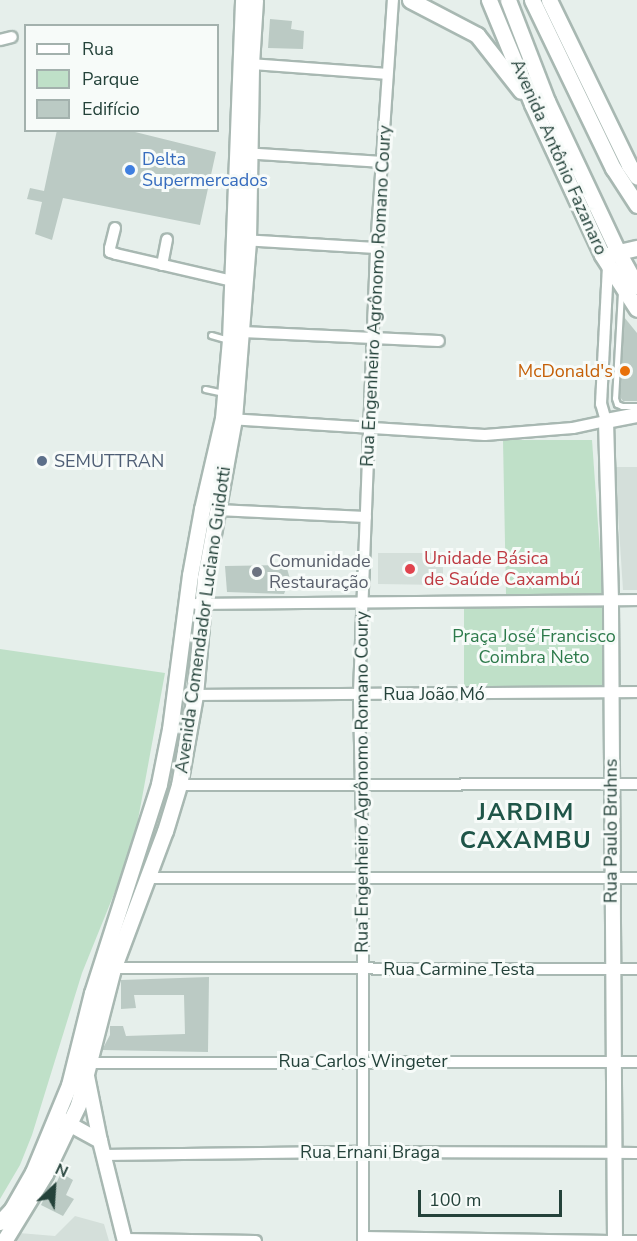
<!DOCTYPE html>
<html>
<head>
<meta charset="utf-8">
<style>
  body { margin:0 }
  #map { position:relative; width:637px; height:1241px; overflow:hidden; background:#e6efeb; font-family:"Nunito Sans",sans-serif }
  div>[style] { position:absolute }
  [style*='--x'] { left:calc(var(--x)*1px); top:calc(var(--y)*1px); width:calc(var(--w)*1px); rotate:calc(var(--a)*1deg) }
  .built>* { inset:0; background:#d4dfda }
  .green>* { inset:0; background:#bfe0c8 }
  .building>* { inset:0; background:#bbcac4 }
  .roads { filter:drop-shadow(2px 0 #a8b8b2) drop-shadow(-2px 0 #a8b8b2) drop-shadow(0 2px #a8b8b2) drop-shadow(0 -2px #a8b8b2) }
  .service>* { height:5px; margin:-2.5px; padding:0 2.5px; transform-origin:2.5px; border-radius:2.5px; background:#fff }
  .minor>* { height:10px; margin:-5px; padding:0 5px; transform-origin:5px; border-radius:5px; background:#fff }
  .tertiary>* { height:14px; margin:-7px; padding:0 7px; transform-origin:7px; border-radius:7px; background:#fff }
  .secondary>* { height:15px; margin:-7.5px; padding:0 7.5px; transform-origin:7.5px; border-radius:7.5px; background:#fff }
  .dots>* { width:16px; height:16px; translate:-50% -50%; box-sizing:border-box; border:3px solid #f7fbf9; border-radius:50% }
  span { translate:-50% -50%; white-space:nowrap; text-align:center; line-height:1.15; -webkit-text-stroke:6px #f7fbf9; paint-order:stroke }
  .street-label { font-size:18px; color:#24423a }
  .shop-label { font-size:18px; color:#366cbe }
  .left { translate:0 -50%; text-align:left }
  .food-label { font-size:18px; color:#c56008 }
  .right { translate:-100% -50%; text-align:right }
  .service-label { font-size:18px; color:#4e5e75 }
  .health-label { font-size:18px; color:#be3a42 }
  .worship-label { font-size:18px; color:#5b616d }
  .park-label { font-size:18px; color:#2d7a4b }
  .district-label { font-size:24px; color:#1f5548; font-weight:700; letter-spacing:1.5px }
  .legend { position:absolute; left:24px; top:24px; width:195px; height:108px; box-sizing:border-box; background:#f7fbf9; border:2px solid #a3b1ad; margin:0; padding:8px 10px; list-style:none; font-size:18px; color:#24423a }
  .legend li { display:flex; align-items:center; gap:12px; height:30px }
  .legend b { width:30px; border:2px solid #a3b1ad }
  .north { position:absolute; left:24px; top:1157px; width:60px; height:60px; -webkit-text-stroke:4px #f7fbf9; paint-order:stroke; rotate:25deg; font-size:16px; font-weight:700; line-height:24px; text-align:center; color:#24423a }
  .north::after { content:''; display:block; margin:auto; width:21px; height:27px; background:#24423a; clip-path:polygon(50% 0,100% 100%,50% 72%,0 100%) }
  .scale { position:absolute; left:418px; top:1190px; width:144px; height:27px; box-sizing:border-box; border:3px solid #24423a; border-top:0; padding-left:8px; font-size:18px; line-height:21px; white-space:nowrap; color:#24423a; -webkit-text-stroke:4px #f7fbf9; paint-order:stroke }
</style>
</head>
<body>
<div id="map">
  <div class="built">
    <div style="clip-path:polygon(615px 467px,637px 467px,637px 590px,623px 590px)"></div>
    <div style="clip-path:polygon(378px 553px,443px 553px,443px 585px,378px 584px)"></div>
    <div style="clip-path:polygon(75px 1216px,104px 1224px,109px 1241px,10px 1241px,19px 1233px,55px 1236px)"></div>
  </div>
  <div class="green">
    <div style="clip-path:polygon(503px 440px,592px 440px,603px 595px,506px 594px)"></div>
    <div style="clip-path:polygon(464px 605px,604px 605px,604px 690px,464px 690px)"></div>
    <div style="clip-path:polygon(0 649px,165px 673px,133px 847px,82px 973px,32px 1135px,20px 1165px,0 1199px)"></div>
  </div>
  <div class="building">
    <div style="clip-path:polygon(270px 19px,292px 21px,291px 29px,304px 31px,303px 49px,268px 48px)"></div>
    <div style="clip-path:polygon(57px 130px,127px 130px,216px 152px,200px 225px,63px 198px,52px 240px,35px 234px,42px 202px,27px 199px,30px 188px,44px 191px)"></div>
    <div style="clip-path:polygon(624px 317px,637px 333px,637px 401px,623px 401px,620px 397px)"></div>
    <div style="clip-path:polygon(286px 565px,290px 579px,284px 594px,227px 592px,225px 566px)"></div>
    <div style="clip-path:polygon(209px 977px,208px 1052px,102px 1050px,110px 1035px,110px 1026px,123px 1026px,126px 1036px,185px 1034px,184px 995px,134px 995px,136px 1008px,121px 1009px,121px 980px)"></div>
    <div style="clip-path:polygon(61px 1173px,73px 1180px,66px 1195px,74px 1199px,63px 1216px,41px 1205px,50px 1186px,54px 1188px)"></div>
  </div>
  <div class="roads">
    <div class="service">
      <div style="--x:621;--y:292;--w:106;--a:93.2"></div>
      <div style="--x:615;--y:398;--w:6;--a:72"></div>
      <div style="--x:617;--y:404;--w:5;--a:22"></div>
      <div style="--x:622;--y:406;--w:15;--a:0"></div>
      <div style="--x:211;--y:335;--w:19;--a:16"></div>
      <div style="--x:205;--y:389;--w:19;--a:12"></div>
    </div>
    <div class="minor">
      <div style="--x:0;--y:40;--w:12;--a:-14"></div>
      <div style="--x:251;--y:64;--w:136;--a:4.2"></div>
      <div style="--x:244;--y:153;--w:138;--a:3.7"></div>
      <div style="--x:115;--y:228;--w:21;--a:104"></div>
      <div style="--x:110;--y:248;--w:4;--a:90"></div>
      <div style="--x:110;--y:252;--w:6;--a:18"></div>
      <div style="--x:116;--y:254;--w:119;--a:13.1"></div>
      <div style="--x:242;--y:240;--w:134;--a:3.4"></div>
      <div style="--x:162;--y:265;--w:26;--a:-79"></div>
      <div style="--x:242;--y:332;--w:197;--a:2.6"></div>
      <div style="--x:229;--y:419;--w:256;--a:3.6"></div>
      <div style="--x:485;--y:435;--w:88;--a:-4.5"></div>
      <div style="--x:573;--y:428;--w:34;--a:-12"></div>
      <div style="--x:606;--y:421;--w:18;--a:-106"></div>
      <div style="--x:601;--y:404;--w:140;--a:-87.1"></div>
      <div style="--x:217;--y:510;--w:149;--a:2.7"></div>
      <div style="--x:196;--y:604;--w:441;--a:-0.5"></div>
      <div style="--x:195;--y:695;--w:442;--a:-0.4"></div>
      <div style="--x:179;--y:785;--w:458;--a:-0.1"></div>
      <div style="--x:146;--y:878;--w:491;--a:0"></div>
      <div style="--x:110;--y:968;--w:527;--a:0.11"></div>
      <div style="--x:90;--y:1063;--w:547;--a:-0.1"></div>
      <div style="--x:103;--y:1155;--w:259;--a:-0.7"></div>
      <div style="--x:362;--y:1152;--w:275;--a:0.2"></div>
      <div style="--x:363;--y:1237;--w:247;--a:0.9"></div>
      <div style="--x:125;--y:1239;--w:131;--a:0.9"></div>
      <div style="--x:363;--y:1241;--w:365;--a:-90"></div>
      <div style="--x:363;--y:876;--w:183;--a:-91.3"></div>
      <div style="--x:359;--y:693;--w:445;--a:-87.8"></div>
      <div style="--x:376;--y:248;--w:249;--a:-86.1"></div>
      <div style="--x:619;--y:1241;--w:18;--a:0"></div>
    </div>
    <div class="tertiary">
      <div style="--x:87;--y:1076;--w:66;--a:78.7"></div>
      <div style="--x:100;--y:1141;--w:103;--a:76"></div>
      <div style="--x:60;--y:1119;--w:46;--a:28.8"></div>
      <div style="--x:615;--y:1241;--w:641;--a:-90.36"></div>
      <div style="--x:611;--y:600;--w:179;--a:-91.6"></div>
      <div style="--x:606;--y:421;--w:32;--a:-11"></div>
    </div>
    <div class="secondary">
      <div style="--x:410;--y:0;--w:76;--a:27.6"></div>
      <div style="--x:477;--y:35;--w:71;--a:51.8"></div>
      <div style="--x:489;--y:0;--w:113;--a:67.5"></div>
      <div style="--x:532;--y:104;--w:166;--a:65.1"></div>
      <div style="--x:602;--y:255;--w:64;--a:57.1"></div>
      <div style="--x:508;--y:0;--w:108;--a:68.9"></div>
      <div style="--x:547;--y:101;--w:167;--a:64.8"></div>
      <div style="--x:618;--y:252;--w:39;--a:61"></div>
      <div style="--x:532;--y:0;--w:187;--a:64.3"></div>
      <div style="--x:613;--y:168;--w:44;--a:57"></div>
      <div style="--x:549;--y:0;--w:183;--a:64.1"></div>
      <div style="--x:629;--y:165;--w:14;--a:56"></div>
      <div style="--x:610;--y:254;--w:28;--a:-13"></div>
      <div style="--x:0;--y:1222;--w:18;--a:-47"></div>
      <div style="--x:12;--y:1209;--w:43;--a:-60.4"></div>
      <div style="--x:33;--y:1172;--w:94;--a:-67.5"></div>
      <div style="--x:69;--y:1085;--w:95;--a:-76"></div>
      <div style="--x:92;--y:993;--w:219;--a:-72.2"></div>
      <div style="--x:159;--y:784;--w:56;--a:-78.7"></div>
      <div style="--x:170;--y:729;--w:155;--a:-82.6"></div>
      <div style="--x:190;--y:575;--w:67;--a:-79.7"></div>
      <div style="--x:202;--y:509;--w:93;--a:-77"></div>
      <div style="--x:223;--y:418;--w:78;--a:-84.9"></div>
      <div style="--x:230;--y:340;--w:340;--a:-87.8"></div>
      <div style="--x:4;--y:1241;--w:79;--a:-58.5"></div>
      <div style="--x:45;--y:1174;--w:76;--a:-64.4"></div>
      <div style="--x:78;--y:1105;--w:140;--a:-75.6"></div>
      <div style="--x:113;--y:969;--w:147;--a:-69.4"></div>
      <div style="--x:165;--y:831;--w:48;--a:-73.1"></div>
      <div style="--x:179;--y:785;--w:91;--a:-79.9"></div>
      <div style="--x:195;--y:695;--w:117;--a:-85.1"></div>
      <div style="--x:205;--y:578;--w:162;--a:-79.7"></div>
      <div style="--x:234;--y:419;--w:180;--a:-85.5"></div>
      <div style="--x:248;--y:240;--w:176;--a:-89"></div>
      <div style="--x:251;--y:64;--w:64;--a:-86.4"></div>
    </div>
  </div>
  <div class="dots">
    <div style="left:130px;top:170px;background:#3f7fe0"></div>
    <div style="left:625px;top:371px;background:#e8710a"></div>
    <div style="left:42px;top:461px;background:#5c6f8a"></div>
    <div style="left:410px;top:569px;background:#e0444e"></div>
    <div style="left:257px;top:572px;background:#6b7280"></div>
  </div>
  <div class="street-label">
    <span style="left:559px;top:157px;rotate:66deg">Avenida Antônio Fazanaro</span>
    <span style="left:376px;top:296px;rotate:-87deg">Rua Engenheiro Agrônomo Romano Coury</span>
    <span style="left:203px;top:620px;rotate:-82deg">Avenida Comendador Luciano Guidotti</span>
    <span style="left:434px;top:694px">Rua João Mó</span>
    <span style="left:362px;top:782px;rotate:-90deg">Rua Engenheiro Agrônomo Romano Coury</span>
    <span style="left:611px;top:831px;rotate:-90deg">Rua Paulo Bruhns</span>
    <span style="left:459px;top:969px">Rua Carmine Testa</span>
    <span style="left:363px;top:1061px">Rua Carlos Wingeter</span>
    <span style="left:370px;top:1152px">Rua Ernani Braga</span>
  </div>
  <div class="shop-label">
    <span class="left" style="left:142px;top:170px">Delta<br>Supermercados</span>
  </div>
  <div class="food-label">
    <span class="right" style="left:613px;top:371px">McDonald's</span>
  </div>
  <div class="service-label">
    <span class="left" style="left:54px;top:461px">SEMUTTRAN</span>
  </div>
  <div class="health-label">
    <span class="left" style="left:424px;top:569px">Unidade Básica<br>de Saúde Caxambú</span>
  </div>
  <div class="worship-label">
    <span class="left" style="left:269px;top:572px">Comunidade<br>Restauração</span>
  </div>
  <div class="park-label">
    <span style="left:534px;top:647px">Praça José Francisco<br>Coimbra Neto</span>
  </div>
  <div class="district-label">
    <span style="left:526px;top:827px">JARDIM<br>CAXAMBU</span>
  </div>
  <ul class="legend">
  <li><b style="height:8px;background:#fff"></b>Rua</li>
  <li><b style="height:16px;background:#bfe0c8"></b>Parque</li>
  <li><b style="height:16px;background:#bbcac4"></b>Edifício</li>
  </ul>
  <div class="north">N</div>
  <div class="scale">100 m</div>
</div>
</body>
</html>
